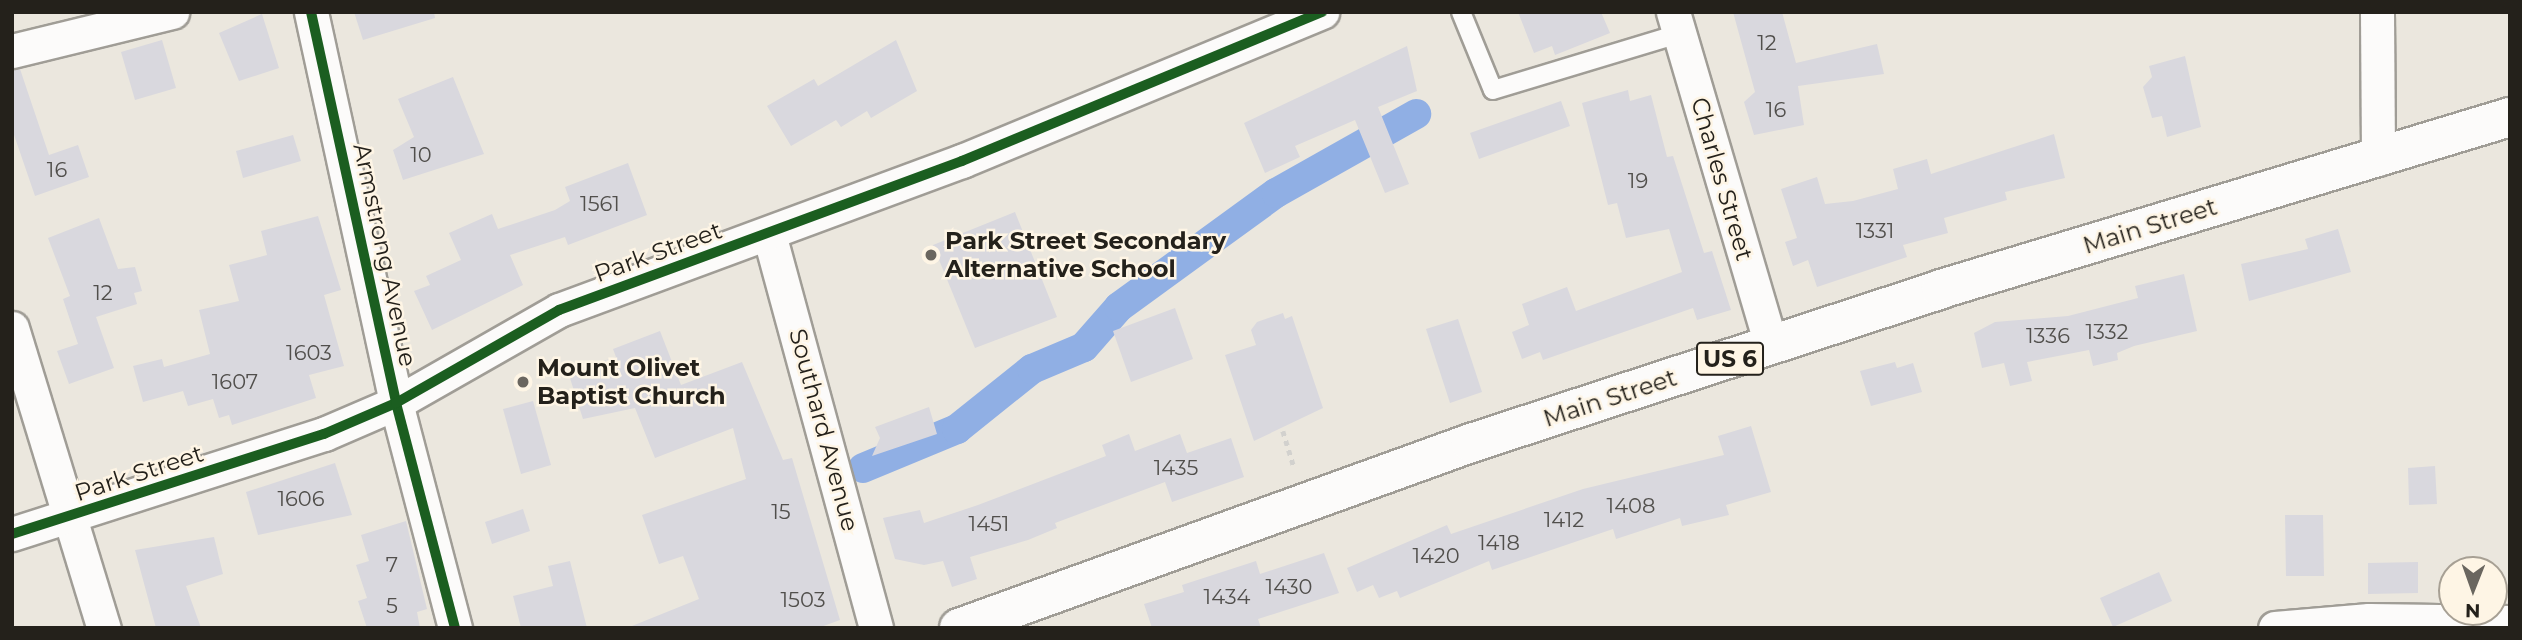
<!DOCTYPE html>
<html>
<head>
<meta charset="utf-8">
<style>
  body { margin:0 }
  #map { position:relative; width:2522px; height:640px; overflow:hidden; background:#ebe7de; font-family:Montserrat,sans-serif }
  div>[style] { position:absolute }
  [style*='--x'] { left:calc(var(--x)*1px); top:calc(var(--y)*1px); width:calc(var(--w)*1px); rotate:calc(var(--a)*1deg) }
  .canal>* { height:30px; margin:-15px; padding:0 15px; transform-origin:15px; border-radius:15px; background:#90afe4 }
  .building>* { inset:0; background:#d9d8de }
  .path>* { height:4.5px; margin-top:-2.25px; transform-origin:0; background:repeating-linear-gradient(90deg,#d2d1ce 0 5px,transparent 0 10px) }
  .roads { filter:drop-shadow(2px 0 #a09d96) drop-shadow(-2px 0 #a09d96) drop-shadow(0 2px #a09d96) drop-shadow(0 -2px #a09d96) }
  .service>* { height:18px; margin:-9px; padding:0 9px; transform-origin:9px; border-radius:9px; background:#fcfbfa }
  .minor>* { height:33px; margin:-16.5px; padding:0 16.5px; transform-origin:16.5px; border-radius:16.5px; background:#fcfbfa }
  .primary>* { height:38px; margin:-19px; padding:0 19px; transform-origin:19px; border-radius:19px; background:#fcfbfa }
  .cycleway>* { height:10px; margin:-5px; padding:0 5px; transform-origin:5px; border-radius:5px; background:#1b5e20 }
  .dots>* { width:19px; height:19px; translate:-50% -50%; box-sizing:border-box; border:4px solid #fef5e5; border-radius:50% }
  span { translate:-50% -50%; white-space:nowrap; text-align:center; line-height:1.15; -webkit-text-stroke:5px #fef5e5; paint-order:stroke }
  .number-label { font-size:21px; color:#514f4c }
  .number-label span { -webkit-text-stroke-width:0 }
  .shield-label span { padding:2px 5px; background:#fef5e5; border:2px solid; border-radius:5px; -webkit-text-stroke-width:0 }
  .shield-label { font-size:23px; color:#24211b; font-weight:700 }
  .street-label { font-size:24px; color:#24211b }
  .poi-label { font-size:24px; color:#24211b; font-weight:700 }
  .left { translate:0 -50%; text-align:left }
  .frame { position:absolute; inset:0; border:14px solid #24211b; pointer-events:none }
  .north { position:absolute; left:2438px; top:556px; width:70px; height:70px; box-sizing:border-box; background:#fef5e5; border:2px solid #a7a094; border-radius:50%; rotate:181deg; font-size:19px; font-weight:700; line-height:28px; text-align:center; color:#24211b }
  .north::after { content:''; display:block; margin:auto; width:24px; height:32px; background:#6a665f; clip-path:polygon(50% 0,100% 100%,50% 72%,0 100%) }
</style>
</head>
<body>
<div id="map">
  <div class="canal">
    <div style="--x:863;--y:468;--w:102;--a:-22.5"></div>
    <div style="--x:957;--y:429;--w:96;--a:-38.7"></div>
    <div style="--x:1032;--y:369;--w:56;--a:-22.9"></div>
    <div style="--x:1084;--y:347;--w:53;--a:-48.8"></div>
    <div style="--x:1119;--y:307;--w:194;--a:-36"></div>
    <div style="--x:1276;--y:193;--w:161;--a:-29.4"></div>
  </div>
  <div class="building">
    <div style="clip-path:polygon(354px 12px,434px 12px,435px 18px,363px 40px)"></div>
    <div style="clip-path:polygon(1518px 12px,1601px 12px,1610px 33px,1555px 55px,1552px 46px,1534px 53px)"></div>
    <div style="clip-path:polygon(1733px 12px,1782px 12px,1796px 63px,1877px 44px,1884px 74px,1798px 86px,1804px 125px,1754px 135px,1744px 102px,1755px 92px)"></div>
    <div style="clip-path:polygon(262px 14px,279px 68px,239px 81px,219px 33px)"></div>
    <div style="clip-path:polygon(162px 40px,176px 88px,135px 100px,121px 52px)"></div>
    <div style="clip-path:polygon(896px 40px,917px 91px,871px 118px,867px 111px,841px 127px,836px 120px,791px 146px,767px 106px,814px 79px,818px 86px)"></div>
    <div style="clip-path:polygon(1407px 46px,1417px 91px,1378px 107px,1409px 184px,1385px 193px,1355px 120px,1295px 146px,1300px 157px,1265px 173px,1244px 123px)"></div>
    <div style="clip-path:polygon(2185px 56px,2201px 127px,2167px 137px,2162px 116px,2152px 118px,2143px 87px,2152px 77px,2149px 66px)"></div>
    <div style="clip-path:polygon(20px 69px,49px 155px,78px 145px,89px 177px,35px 196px,12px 129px,12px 70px)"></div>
    <div style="clip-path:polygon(453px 77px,484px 154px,403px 180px,393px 150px,414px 137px,398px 99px)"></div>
    <div style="clip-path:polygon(1628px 90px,1630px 101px,1651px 95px,1667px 157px,1673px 156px,1704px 253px,1712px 251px,1731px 310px,1697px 320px,1693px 308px,1543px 360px,1540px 352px,1522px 359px,1512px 332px,1529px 325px,1522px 304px,1567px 287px,1576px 311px,1682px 272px,1669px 229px,1626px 238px,1617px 203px,1608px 205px,1582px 103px)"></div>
    <div style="clip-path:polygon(1561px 101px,1570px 126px,1479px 159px,1470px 133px)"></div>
    <div style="clip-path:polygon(2054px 134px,2065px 178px,2005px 192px,2007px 200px,1944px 218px,1948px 233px,1903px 245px,1907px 257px,1817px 287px,1808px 260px,1793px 266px,1785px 242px,1797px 238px,1781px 189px,1817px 177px,1825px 204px,1853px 201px,1898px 189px,1893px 169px,1927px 159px,1931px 174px)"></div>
    <div style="clip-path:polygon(293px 135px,301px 161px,243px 178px,236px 151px)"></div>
    <div style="clip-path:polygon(628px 163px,647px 215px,568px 245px,565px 237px,510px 255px,523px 285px,432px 330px,414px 291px,430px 285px,426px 276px,461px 260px,449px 233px,492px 214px,498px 229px,555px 210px,570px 201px,565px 187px)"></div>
    <div style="clip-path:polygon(1015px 212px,1057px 317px,975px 348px,933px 245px)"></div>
    <div style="clip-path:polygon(318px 216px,341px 290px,324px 295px,344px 366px,309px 375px,316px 398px,232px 425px,229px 415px,219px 418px,213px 399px,188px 406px,183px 391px,143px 402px,133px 366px,162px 359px,164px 367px,210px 354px,199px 310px,239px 301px,229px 265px,267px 255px,261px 231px)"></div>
    <div style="clip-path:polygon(99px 218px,118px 269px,135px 267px,142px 291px,134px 293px,137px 304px,96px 317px,114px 368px,69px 384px,57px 351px,78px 344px,63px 299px,70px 296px,48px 238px)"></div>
    <div style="clip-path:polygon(2338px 229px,2351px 272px,2249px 301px,2241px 264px,2308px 249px,2305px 239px)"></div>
    <div style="clip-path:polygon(2184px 274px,2197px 331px,2134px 346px,2117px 353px,2118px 360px,2093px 366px,2089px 350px,2027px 362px,2032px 381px,2010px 386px,2004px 363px,1982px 368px,1974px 333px,1995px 322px,2068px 316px,2138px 298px,2135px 286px)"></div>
    <div style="clip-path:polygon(1175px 308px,1193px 359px,1131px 382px,1113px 331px)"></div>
    <div style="clip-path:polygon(1283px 313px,1285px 319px,1292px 316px,1323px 408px,1254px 441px,1225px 355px,1256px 345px,1251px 330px,1257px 322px)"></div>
    <div style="clip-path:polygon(1458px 319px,1482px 392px,1450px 403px,1426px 329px)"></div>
    <div style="clip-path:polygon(660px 331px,681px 385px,742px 362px,783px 460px,792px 458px,840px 620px,818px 628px,627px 628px,699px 599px,683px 556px,659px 564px,642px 515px,746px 479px,733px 428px,655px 458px,635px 408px,583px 419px,568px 372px,616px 357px,613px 349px)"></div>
    <div style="clip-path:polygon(1895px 362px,1897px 368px,1913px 363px,1922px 392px,1871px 406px,1860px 371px)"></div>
    <div style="clip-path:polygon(533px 401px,551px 465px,521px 474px,503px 409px)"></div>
    <div style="clip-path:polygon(929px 407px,937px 434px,872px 456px,880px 438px,875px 427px)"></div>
    <div style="clip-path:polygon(1751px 426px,1771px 492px,1726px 505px,1729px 515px,1682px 526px,1680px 518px,1616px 539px,1613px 529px,1492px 570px,1489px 561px,1400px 598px,1397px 591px,1379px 598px,1373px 585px,1357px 592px,1347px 568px,1447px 525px,1451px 534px,1583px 489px,1724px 455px,1718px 436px)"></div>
    <div style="clip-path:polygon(1129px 434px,1135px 451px,1180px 434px,1187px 453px,1231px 438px,1244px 477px,1172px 502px,1165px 482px,1055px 523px,1057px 528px,1028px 540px,970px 557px,977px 579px,952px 587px,943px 561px,924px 565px,895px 559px,883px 518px,920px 510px,924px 523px,978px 505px,1106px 456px,1102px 445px)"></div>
    <div style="clip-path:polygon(335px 463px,352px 515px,258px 535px,246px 492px)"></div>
    <div style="clip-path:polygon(2435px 466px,2437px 504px,2409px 505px,2408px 468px)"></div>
    <div style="clip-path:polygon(523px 509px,530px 531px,492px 544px,485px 522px)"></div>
    <div style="clip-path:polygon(2285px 515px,2323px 515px,2324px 576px,2286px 576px)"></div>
    <div style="clip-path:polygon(406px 521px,427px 609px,417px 612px,420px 628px,367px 628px,358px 601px,367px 598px,356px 565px,369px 561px,361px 535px)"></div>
    <div style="clip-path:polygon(214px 537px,223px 574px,186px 586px,201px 628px,156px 628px,135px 550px)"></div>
    <div style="clip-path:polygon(1324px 553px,1339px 593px,1258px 619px,1261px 628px,1152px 628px,1144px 604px,1184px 592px,1182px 585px,1256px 561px,1260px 574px)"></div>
    <div style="clip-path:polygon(570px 561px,587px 628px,521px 628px,513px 596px,553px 586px,548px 566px)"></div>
    <div style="clip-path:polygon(2418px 562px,2418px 593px,2368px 594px,2368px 563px)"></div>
    <div style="clip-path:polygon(2159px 572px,2172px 601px,2113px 627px,2100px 598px)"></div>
  </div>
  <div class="path">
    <div style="--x:1283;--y:431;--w:39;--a:73"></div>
  </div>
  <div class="roads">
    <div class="service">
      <div style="--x:1461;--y:12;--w:84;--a:67.7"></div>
      <div style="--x:1493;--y:90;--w:194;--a:-16.8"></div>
    </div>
    <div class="minor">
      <div style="--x:311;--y:12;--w:400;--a:77.7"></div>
      <div style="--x:396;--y:403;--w:233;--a:75.3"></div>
      <div style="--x:1673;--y:12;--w:347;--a:73.6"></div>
      <div style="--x:2377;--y:12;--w:147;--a:89.6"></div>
      <div style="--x:12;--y:51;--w:165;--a:-13.7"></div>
      <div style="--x:769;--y:234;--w:408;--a:74.8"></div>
      <div style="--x:12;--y:328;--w:314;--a:73"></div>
      <div style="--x:12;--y:534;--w:328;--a:-17.8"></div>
      <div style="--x:324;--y:434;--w:78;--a:-23.3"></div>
      <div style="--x:396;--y:403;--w:188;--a:-29.7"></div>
      <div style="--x:559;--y:310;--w:430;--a:-20.3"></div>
      <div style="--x:962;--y:161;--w:390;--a:-22.5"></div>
      <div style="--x:2275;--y:628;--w:94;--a:-4.9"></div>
      <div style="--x:2369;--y:620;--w:141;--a:0.8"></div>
    </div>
    <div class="primary">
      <div style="--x:959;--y:628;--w:544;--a:-19.87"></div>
      <div style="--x:1471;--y:443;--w:495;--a:-18.1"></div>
      <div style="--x:1941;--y:289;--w:594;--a:-16.82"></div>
    </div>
  </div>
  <div class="cycleway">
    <div style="--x:311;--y:12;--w:400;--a:77.7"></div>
    <div style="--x:396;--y:403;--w:233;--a:75.3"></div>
    <div style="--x:12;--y:534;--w:328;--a:-17.8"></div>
    <div style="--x:324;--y:434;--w:78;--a:-23.3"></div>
    <div style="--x:396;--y:403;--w:188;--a:-29.7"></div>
    <div style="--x:559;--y:310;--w:430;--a:-20.3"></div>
    <div style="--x:962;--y:161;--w:390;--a:-22.5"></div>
  </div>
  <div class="dots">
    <div style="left:931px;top:255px;background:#6a665f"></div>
    <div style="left:523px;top:382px;background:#6a665f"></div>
  </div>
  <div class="number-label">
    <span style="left:1767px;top:43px">12</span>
    <span style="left:1776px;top:110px">16</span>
    <span style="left:421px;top:155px">10</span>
    <span style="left:57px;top:170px">16</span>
    <span style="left:1638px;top:181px">19</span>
    <span style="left:600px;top:204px">1561</span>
    <span style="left:1875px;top:231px">1331</span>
    <span style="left:103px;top:293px">12</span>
    <span style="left:2107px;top:332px">1332</span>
    <span style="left:2048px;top:336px">1336</span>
    <span style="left:309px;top:353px">1603</span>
    <span style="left:235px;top:382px">1607</span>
    <span style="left:1176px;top:468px">1435</span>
    <span style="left:301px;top:499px">1606</span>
    <span style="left:1631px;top:506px">1408</span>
    <span style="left:781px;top:512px">15</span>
    <span style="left:1564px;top:520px">1412</span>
    <span style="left:989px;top:524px">1451</span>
    <span style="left:1499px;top:543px">1418</span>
    <span style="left:1436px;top:556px">1420</span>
    <span style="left:392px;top:565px">7</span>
    <span style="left:1289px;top:587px">1430</span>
    <span style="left:1227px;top:597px">1434</span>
    <span style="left:803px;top:600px">1503</span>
    <span style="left:392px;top:606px">5</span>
  </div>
  <div class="shield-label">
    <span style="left:1730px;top:359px">US 6</span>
  </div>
  <div class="street-label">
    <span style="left:1722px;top:179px;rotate:74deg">Charles Street</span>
    <span style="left:2150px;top:226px;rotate:-17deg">Main Street</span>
    <span style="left:658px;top:252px;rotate:-20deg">Park Street</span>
    <span style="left:385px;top:255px;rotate:78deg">Armstrong Avenue</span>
    <span style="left:1610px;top:398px;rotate:-18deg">Main Street</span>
    <span style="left:824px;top:430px;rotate:75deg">Southard Avenue</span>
    <span style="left:139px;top:473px;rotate:-18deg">Park Street</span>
  </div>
  <div class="poi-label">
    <span class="left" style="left:945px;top:255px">Park Street Secondary<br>Alternative School</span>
    <span class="left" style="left:537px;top:382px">Mount Olivet<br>Baptist Church</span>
  </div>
  <div class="frame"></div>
  <div class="north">N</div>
</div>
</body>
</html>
